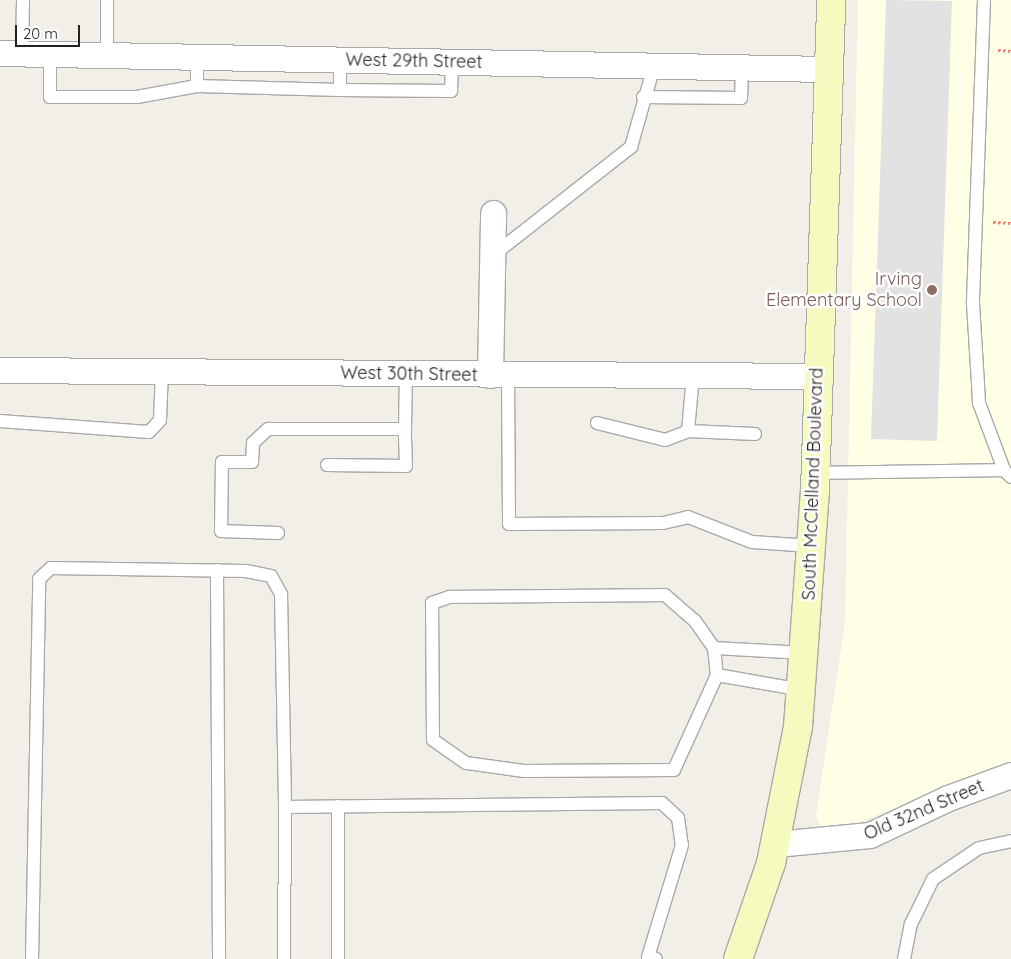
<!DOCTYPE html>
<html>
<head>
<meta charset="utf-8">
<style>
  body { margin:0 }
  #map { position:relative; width:1011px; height:959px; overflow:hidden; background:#f2efe9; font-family:Quicksand,sans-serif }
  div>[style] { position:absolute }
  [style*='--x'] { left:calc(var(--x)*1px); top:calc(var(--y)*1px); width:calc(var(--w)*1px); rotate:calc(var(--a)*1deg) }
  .education>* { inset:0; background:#ffffe5 }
  .parking>* { inset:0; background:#e2e2e2 }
  .path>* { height:3px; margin-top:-1.5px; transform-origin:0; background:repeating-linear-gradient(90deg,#fa8072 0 2.5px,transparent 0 5px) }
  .roads { filter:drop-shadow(1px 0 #a9a9a9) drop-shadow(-1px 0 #a9a9a9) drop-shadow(0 1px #a9a9a9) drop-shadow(0 -1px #a9a9a9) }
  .lane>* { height:12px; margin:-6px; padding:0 6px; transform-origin:6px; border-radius:6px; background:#fff }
  .street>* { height:25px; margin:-12.5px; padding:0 12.5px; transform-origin:12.5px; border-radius:12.5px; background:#fff }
  .secondary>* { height:28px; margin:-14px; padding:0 14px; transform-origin:14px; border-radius:14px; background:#f7fabf }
  .dots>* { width:14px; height:14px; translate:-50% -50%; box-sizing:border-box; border:2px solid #fff; border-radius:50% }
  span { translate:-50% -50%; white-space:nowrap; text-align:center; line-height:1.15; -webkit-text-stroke:5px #fff; paint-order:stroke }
  .street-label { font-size:18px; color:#222 }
  .education-label { font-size:18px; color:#785e54 }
  .right { translate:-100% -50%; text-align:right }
  .scale { position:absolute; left:15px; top:25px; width:65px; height:22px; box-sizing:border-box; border:2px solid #222; border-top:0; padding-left:6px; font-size:15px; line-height:18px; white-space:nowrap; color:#222; -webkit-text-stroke:4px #fff; paint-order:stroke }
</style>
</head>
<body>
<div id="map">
  <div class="education">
    <div style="clip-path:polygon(858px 0,1011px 0,1011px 762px,852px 825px,822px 830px,816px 815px,845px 622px)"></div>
  </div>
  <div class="parking">
    <div style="clip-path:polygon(886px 0,952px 1px,937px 441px,871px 439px)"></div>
  </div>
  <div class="path">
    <div style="--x:998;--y:50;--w:13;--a:4"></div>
    <div style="--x:993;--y:222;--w:18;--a:3"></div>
  </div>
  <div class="roads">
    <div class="lane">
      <div style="--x:107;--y:0;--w:55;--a:90"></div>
      <div style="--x:984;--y:0;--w:304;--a:92.1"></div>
      <div style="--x:973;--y:304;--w:80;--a:86.4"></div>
      <div style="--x:978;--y:384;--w:19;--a:87"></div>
      <div style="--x:979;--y:403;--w:72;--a:69.5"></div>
      <div style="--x:1004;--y:470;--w:10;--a:45"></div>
      <div style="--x:22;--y:53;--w:53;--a:-88.9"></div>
      <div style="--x:50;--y:54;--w:43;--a:90"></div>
      <div style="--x:50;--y:97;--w:87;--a:0"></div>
      <div style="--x:137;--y:97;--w:61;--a:-10.4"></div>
      <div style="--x:197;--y:86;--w:29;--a:-90"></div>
      <div style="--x:197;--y:86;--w:143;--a:1.6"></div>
      <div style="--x:340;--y:90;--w:30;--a:-90"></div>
      <div style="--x:340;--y:90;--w:111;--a:0.5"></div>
      <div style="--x:451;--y:91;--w:29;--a:-88"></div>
      <div style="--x:643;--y:97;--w:98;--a:0.6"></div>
      <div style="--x:741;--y:98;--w:30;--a:-88"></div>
      <div style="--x:492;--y:256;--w:177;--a:-38.1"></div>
      <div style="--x:631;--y:147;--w:84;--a:-74.1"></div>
      <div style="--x:508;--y:375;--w:149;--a:89.6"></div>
      <div style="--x:509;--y:524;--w:154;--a:-0.4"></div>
      <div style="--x:663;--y:523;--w:26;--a:-13"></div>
      <div style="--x:688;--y:517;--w:69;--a:21.3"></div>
      <div style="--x:752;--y:542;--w:60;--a:3.8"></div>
      <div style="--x:693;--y:375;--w:56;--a:95.1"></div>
      <div style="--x:688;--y:431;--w:67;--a:2.6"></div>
      <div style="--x:0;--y:421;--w:149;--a:4.2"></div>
      <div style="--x:149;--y:432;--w:16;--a:-47"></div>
      <div style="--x:160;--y:420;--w:49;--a:-87.7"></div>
      <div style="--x:597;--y:423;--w:70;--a:14"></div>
      <div style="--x:665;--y:440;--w:25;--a:-21"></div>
      <div style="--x:327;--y:465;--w:79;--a:0.7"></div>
      <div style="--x:406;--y:466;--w:37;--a:-92"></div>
      <div style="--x:816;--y:473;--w:188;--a:-0.9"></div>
      <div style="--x:278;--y:533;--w:57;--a:-178"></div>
      <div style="--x:221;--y:531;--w:69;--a:-89.2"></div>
      <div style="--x:222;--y:462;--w:30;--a:0"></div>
      <div style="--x:252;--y:462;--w:19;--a:-87"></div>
      <div style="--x:253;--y:443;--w:21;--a:-43"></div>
      <div style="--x:268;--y:429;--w:137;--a:0"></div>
      <div style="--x:405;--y:429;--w:55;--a:-89"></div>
      <div style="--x:217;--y:570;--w:389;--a:89.7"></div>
      <div style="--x:665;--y:595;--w:40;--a:41"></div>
      <div style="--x:695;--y:621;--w:33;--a:55"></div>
      <div style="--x:714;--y:648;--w:27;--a:84"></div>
      <div style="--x:717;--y:675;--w:104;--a:114.4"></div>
      <div style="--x:674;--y:770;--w:150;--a:179.6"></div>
      <div style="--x:524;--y:771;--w:59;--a:-172.1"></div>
      <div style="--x:466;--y:763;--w:40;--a:-145.1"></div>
      <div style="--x:433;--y:740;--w:137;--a:-90.4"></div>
      <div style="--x:432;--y:603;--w:18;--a:-19"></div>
      <div style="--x:449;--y:597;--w:216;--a:-0.5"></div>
      <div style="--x:714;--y:648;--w:91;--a:3.1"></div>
      <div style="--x:717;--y:675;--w:86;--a:10"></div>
      <div style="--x:338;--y:806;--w:153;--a:90"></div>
      <div style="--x:32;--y:959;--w:380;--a:-88.9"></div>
      <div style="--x:39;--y:579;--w:16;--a:-43"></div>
      <div style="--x:51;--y:568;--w:195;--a:0.9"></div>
      <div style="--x:246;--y:571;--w:25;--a:11"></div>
      <div style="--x:271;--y:576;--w:21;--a:61"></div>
      <div style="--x:281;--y:594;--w:213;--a:88.9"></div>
      <div style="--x:285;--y:807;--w:377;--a:-0.6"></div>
      <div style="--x:662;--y:803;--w:22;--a:43"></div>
      <div style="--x:678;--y:818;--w:27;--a:82"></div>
      <div style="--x:682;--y:845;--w:117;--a:106.9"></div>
      <div style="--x:648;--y:957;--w:8;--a:14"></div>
      <div style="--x:284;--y:959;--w:152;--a:-89.6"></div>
      <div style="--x:904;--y:959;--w:36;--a:-79"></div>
      <div style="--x:911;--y:924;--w:50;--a:-63.9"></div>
      <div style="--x:933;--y:879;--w:55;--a:-34"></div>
      <div style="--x:979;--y:848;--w:33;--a:-12"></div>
    </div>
    <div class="street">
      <div style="--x:0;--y:53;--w:829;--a:1.11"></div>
      <div style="--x:0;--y:370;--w:817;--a:0.42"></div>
      <div style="--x:490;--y:375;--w:162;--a:-88.9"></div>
      <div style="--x:776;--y:844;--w:94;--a:-5.5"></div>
      <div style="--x:870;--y:835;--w:86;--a:-25.4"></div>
      <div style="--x:948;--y:798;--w:67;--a:-20.1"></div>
    </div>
    <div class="secondary">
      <div style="--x:738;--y:959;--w:102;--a:-71"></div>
      <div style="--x:771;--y:863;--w:139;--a:-78.8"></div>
      <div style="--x:798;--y:727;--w:237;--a:-85.9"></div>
      <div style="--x:815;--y:491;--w:491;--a:-88.1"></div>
    </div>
  </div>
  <div class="dots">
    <div style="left:932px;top:290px;background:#8d6e63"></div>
  </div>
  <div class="street-label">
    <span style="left:414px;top:61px;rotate:1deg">West 29th Street</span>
    <span style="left:409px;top:374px;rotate:1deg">West 30th Street</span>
    <span style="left:813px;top:484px;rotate:-88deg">South McClelland Boulevard</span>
    <span style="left:924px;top:810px;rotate:-23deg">Old 32nd Street</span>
  </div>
  <div class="education-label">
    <span class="right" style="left:922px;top:290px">Irving<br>Elementary School</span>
  </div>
  <div class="scale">20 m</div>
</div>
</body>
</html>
